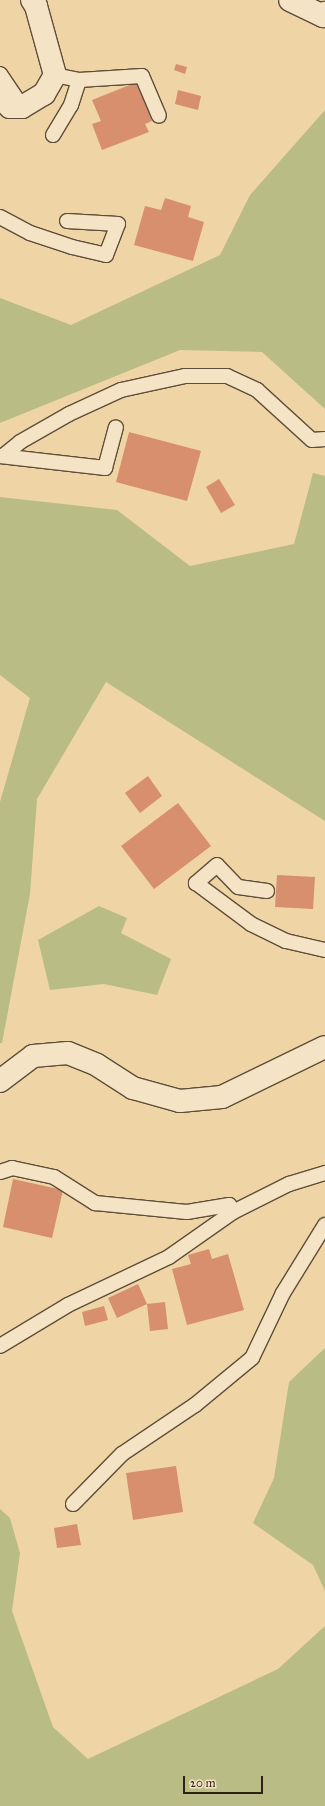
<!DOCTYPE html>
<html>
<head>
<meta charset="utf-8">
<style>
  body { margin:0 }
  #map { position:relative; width:325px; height:1806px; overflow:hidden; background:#efd4a6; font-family:"IM FELL Great Primer",serif }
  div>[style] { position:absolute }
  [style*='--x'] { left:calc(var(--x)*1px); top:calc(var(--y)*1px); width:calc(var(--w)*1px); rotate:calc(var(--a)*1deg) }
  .green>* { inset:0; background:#babc86 }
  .building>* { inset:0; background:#d78f6e }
  .roads { filter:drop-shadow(1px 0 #5e4e38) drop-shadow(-1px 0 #5e4e38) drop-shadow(0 1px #5e4e38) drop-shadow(0 -1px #5e4e38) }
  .service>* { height:14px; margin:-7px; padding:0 7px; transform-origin:7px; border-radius:7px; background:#f5e3c5 }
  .minor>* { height:22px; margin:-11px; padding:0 11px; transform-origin:11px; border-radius:11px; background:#f5e3c5 }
  .tertiary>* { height:22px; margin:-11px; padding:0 11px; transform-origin:11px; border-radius:11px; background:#f5e3c5 }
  span { translate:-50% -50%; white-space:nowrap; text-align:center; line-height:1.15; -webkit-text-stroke:3px #f5e3c5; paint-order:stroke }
  .scale { position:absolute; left:183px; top:1776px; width:80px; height:18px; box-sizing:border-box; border:2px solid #2d2214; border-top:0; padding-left:5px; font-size:12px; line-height:14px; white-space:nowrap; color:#2d2214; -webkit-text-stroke:3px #f5e3c5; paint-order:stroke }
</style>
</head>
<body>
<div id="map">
  <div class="green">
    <div style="clip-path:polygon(325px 110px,325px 409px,262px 352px,180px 350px,0 423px,0 298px,71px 325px,220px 255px,250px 195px)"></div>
    <div style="clip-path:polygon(313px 473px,325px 476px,325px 821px,106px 682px,37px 799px,30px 894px,2px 1043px,0 1043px,0 802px,30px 698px,0 675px,0 497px,117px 510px,190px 566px,294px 544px)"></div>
    <div style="clip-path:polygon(99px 906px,127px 918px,121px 933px,171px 959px,157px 995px,104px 984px,50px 990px,38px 940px)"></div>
    <div style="clip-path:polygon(325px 1348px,325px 1591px,313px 1565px,253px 1523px,274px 1478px,289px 1382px)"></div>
    <div style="clip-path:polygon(0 1509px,10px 1518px,20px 1553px,12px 1611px,53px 1727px,88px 1759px,278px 1669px,325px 1626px,325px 1806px,0 1806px)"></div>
  </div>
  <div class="building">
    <div style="clip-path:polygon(176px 64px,187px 67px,185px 74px,174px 70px)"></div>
    <div style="clip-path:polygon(137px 82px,152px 121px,145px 124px,149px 132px,102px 150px,92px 124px,101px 121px,92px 100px)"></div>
    <div style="clip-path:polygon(178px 90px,201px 96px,198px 110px,175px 104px)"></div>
    <div style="clip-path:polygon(165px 198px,191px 206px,188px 217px,204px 222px,193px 261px,134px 245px,145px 206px,161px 210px)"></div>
    <div style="clip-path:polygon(129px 432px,201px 451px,187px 501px,116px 482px)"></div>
    <div style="clip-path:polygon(219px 479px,235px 505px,221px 513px,206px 487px)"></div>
    <div style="clip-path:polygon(148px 776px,162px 796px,140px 813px,125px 793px)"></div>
    <div style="clip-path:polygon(178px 803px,211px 846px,154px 889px,121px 846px)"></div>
    <div style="clip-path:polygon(277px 875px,315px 877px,313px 909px,275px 907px)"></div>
    <div style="clip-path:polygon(13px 1179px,63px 1190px,52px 1238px,3px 1227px)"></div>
    <div style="clip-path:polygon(209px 1249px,212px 1259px,228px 1254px,244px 1310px,187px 1325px,172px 1269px,191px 1264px,188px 1255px)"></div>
    <div style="clip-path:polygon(138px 1284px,147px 1304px,117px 1318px,108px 1298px)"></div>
    <div style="clip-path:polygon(165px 1302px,168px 1329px,150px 1331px,147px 1304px)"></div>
    <div style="clip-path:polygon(104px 1306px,108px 1320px,85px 1326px,82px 1312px)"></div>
    <div style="clip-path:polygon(176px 1466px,183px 1512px,133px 1520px,126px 1473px)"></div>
    <div style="clip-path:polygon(77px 1524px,81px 1545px,57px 1548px,54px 1528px)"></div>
  </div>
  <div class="roads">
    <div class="service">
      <div style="--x:0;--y:74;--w:40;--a:56"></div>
      <div style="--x:55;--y:75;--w:25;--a:12"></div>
      <div style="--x:79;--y:80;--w:63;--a:-3.6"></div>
      <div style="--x:142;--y:76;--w:43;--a:67"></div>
      <div style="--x:53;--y:135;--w:35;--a:-59"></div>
      <div style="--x:71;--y:105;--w:26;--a:-72"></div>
      <div style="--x:0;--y:217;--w:34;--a:28"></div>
      <div style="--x:30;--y:233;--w:44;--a:18.4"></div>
      <div style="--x:72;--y:247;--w:35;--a:13"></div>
      <div style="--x:106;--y:255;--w:33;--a:-69"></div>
      <div style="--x:118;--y:224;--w:51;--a:-176.6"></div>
      <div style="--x:0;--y:456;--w:106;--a:6.5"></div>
      <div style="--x:105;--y:468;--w:42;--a:-75"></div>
      <div style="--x:3;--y:456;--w:22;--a:-39"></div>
      <div style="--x:20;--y:442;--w:56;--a:-29.7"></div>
      <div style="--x:69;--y:414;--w:57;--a:-24.8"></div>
      <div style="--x:121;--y:390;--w:66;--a:-12.3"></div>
      <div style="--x:185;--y:376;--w:42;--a:0"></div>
      <div style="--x:227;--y:376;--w:33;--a:25"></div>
      <div style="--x:257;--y:390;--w:74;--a:42.3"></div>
      <div style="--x:312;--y:440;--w:13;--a:-4"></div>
      <div style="--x:267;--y:891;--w:29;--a:-172"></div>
      <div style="--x:238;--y:887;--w:30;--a:-134"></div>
      <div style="--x:217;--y:865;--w:28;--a:139"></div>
      <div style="--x:196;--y:883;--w:69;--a:36.7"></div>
      <div style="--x:251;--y:924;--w:39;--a:26"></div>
      <div style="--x:286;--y:941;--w:40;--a:13"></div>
      <div style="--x:0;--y:1172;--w:13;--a:-18"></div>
      <div style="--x:12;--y:1168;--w:43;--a:12.1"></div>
      <div style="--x:54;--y:1177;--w:49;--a:32.4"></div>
      <div style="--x:95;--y:1203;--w:92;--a:5.6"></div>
      <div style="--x:187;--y:1212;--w:43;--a:-9.5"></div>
      <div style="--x:229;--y:1205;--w:8;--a:60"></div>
      <div style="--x:233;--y:1212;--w:78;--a:144.9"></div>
      <div style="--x:169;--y:1257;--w:112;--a:154.6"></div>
      <div style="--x:68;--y:1305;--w:79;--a:148.9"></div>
      <div style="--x:233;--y:1212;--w:63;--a:-26.6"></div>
      <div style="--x:289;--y:1184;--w:38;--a:-17"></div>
      <div style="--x:73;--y:1504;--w:70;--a:-45.6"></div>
      <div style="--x:122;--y:1454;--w:88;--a:-33.9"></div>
      <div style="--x:195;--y:1405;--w:74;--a:-39.5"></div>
      <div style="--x:252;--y:1358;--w:72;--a:-64.5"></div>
      <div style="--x:283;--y:1293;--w:80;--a:-58.3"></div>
    </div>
    <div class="minor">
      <div style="--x:290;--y:0;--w:37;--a:26"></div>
      <div style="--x:323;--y:16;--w:4;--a:-56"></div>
      <div style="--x:0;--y:97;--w:14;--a:45"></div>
      <div style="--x:10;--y:107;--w:12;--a:0"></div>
      <div style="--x:22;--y:107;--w:26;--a:-31"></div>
      <div style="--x:44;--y:94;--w:22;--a:-60"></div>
      <div style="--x:55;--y:75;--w:72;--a:-105.4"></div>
      <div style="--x:36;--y:6;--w:7;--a:-124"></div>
    </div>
    <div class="tertiary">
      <div style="--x:0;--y:1081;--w:41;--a:-37.1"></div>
      <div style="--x:33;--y:1056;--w:35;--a:-5"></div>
      <div style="--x:68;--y:1053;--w:31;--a:22"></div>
      <div style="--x:97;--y:1065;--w:43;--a:32.6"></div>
      <div style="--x:133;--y:1088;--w:49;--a:15.5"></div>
      <div style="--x:180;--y:1101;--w:42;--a:-5.4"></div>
      <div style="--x:222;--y:1097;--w:114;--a:-25.9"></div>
    </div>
  </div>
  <div class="scale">20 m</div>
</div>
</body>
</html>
